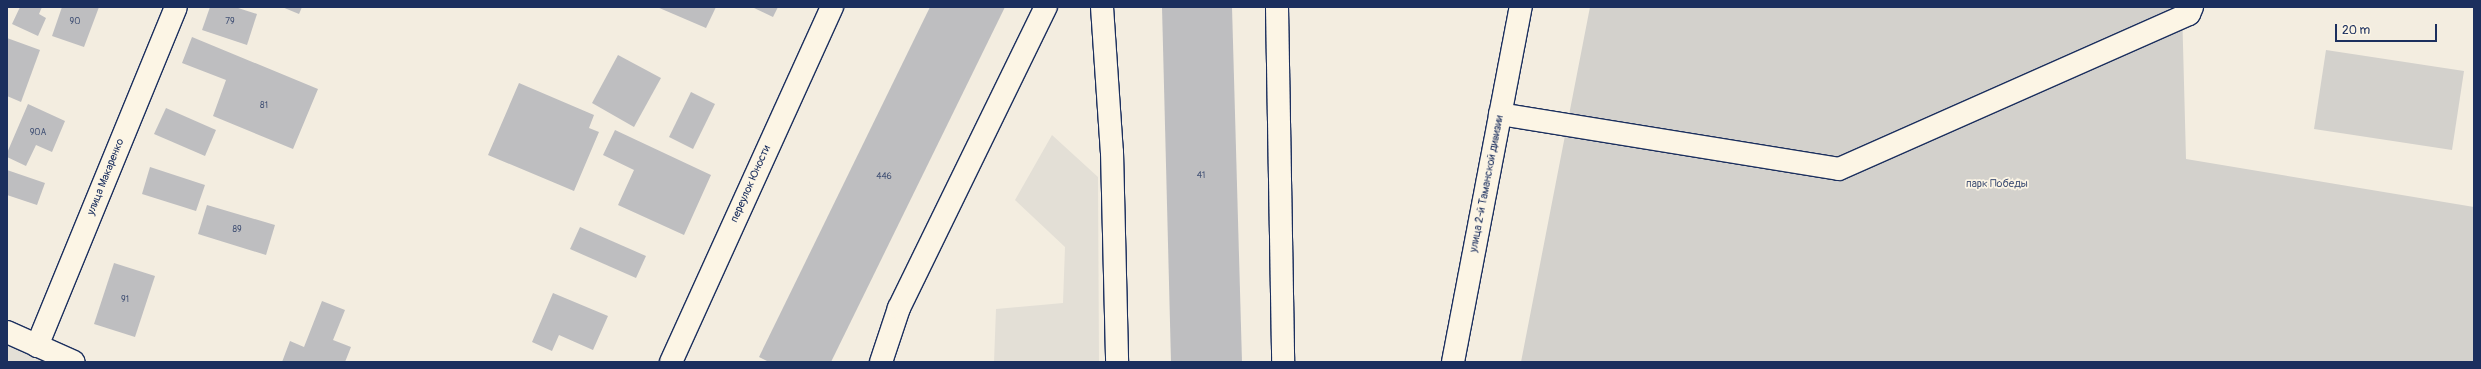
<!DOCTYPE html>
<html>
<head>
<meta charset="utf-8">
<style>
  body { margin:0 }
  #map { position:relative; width:2481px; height:369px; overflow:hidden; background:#f3ede0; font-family:Pangolin,sans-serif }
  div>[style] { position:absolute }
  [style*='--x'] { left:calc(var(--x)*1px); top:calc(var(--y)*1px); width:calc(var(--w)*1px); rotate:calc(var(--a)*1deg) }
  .built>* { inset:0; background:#e3dfd6 }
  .green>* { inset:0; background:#d3d1cc }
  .building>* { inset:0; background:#bebec0 }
  .roads { filter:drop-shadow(1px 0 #1b2f5e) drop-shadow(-1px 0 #1b2f5e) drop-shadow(0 1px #1b2f5e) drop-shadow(0 -1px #1b2f5e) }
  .minor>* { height:22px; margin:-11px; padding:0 11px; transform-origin:11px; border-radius:11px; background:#fcf5e5 }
  .major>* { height:22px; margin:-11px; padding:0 11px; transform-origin:11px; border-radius:11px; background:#fcf5e5 }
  span { translate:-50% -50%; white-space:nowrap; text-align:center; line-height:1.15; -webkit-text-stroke:3.5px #fcf5e5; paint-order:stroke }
  .number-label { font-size:9px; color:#445376 }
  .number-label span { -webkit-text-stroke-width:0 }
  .street-label { font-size:11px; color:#1b2f5e }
  .park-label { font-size:11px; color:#49587a }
  .frame { position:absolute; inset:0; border:8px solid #1b2f5e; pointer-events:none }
  .scale { position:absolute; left:2335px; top:24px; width:102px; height:18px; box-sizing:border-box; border:2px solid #1b2f5e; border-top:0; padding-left:5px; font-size:12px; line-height:14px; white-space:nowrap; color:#1b2f5e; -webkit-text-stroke:3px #fcf5e5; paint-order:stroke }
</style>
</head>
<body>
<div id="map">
  <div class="built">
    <div style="clip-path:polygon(1052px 135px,1098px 177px,1099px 362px,994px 362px,996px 309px,1063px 303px,1065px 247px,1015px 200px)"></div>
    <div style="clip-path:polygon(7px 344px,47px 362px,7px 362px)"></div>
  </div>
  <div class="green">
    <div style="clip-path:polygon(1590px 7px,2182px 7px,2186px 159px,2474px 207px,2474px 362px,1521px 362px)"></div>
    <div style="clip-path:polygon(2326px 50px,2464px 71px,2452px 150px,2314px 129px)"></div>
  </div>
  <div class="building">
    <div style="clip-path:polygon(20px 7px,42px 7px,39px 14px,46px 18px,38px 36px,12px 24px)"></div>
    <div style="clip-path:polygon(62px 7px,99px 7px,84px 47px,52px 36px)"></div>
    <div style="clip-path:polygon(210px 7px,235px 7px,257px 14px,247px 45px,202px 30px)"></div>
    <div style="clip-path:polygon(282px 7px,302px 7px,299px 14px)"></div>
    <div style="clip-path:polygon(657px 7px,716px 7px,706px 28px)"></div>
    <div style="clip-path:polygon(752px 7px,778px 7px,773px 17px)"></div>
    <div style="clip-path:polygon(930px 7px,1005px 7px,831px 362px,769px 362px,759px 357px)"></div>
    <div style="clip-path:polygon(1162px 7px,1232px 7px,1242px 362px,1171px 362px)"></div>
    <div style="clip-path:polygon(192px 37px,318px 89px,293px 149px,213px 116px,226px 80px,182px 63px)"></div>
    <div style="clip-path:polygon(7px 38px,40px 50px,21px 102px,7px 96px)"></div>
    <div style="clip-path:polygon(618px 55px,661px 78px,634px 127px,592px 103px)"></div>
    <div style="clip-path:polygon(519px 83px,594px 115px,589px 128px,599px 132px,574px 191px,488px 155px)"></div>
    <div style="clip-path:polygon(691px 92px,715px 104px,693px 149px,669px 137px)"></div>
    <div style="clip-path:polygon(28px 104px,65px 121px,52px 152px,36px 145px,26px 166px,7px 157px,7px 153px)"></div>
    <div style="clip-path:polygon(166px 108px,216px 130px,205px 156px,154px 134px)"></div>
    <div style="clip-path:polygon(615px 130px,711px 175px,684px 235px,618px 205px,634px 170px,603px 155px)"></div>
    <div style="clip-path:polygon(150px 167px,205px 185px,196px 211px,142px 194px)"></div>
    <div style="clip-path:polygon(7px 170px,45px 183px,37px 205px,7px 195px)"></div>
    <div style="clip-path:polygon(207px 205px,275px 225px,266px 255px,198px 234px)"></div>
    <div style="clip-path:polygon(580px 227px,646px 256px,636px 278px,570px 249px)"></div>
    <div style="clip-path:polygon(114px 263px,155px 276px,135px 337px,94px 324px)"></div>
    <div style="clip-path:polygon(553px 293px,608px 316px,593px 350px,559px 335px,552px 351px,532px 342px)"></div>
    <div style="clip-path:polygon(322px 301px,345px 310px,333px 340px,351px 347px,345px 362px,282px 362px,290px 341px,304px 347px)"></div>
  </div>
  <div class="roads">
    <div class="minor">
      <div style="--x:1102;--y:7;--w:145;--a:86.1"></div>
      <div style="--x:1112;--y:152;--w:210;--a:88.6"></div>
      <div style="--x:1277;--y:7;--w:355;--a:89"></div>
      <div style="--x:1500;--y:114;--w:343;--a:9.2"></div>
      <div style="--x:1839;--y:169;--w:383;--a:-23.9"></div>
      <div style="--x:2189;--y:14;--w:8;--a:-67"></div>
      <div style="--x:7;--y:332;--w:73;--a:24.1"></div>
      <div style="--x:37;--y:346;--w:366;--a:-67.7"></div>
      <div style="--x:671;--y:362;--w:390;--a:-65.6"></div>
      <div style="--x:881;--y:362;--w:57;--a:-71.6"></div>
      <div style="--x:899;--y:308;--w:335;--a:-64"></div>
    </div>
    <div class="major">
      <div style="--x:1453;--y:362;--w:361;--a:-79.2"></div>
    </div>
  </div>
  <div class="number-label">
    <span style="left:75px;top:22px">90</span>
    <span style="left:230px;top:22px">79</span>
    <span style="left:264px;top:106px">81</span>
    <span style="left:38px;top:133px">90А</span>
    <span style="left:1201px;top:176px">41</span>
    <span style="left:884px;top:177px">446</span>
    <span style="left:237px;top:230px">89</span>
    <span style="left:125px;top:300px">91</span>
  </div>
  <div class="street-label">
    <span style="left:106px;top:177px;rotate:-68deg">улица Макаренко</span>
    <span style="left:751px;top:184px;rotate:-66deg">переулок Юности</span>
    <span style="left:1487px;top:184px;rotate:-79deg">улица 2-й Таманской дивизии</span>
  </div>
  <div class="park-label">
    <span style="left:1997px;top:184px">парк Победы</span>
  </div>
  <div class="frame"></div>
  <div class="scale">20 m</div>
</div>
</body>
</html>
